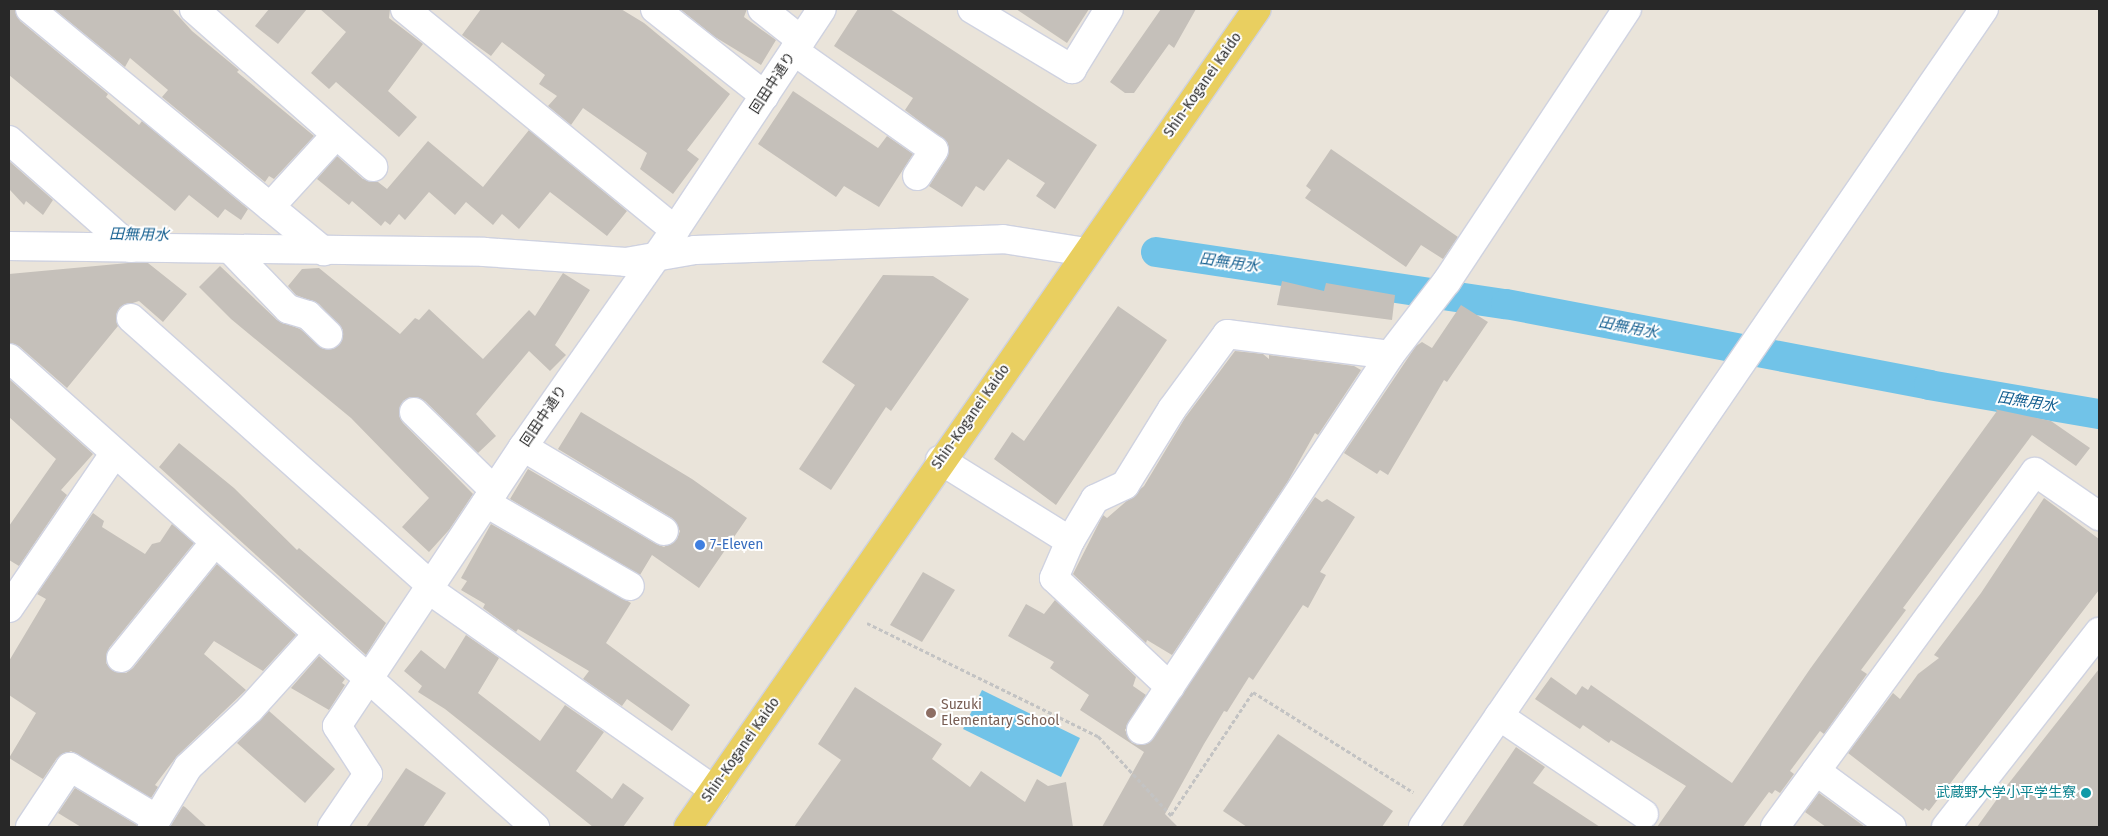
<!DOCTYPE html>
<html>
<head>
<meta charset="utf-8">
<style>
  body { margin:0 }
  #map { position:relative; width:2108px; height:836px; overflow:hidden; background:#eae4da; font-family:"Fira Sans","Noto Sans JP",sans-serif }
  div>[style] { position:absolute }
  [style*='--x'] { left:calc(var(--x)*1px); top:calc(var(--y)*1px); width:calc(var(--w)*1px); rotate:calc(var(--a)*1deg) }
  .water>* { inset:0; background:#71c3e8 }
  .canal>* { height:30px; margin:-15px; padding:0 15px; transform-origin:15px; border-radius:15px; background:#71c3e8 }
  .building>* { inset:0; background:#c5c0ba }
  .path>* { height:3px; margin-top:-1.5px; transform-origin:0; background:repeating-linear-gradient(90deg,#c3c3c3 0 4px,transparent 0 6.5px) }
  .roads { filter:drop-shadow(1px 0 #cfd2e0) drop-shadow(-1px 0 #cfd2e0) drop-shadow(0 1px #cfd2e0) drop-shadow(0 -1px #cfd2e0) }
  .minor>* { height:28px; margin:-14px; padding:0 14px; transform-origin:14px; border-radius:14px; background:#fff }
  .major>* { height:28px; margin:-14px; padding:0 14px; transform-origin:14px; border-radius:14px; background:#e9cf60 }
  .dots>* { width:14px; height:14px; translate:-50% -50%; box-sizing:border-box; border:2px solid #fff; border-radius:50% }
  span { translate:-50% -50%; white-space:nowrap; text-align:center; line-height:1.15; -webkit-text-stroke:4px #fff; paint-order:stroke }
  .street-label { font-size:14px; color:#282828 }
  .shop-label { font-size:14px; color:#366cbe }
  .left { translate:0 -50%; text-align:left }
  .education-label { font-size:14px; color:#785e54 }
  .culture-label { font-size:14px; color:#0d838f }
  .right { translate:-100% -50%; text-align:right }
  .water-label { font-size:15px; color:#145f90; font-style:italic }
  .frame { position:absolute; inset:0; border:10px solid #282828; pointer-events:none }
</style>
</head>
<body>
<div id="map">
  <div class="water">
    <div style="clip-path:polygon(982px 690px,1080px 738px,1061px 777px,963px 729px)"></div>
  </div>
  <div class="canal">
    <div style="--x:1156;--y:252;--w:354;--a:8.5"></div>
    <div style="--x:1506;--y:304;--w:431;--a:10.8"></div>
    <div style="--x:1929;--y:385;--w:172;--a:9.7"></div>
  </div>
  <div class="building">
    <div style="clip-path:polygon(9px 9px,15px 9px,20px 21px,108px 94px,106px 97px,139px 125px,142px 121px,248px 209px,241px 220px,225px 209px,218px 218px,189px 195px,175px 211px,9px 75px)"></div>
    <div style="clip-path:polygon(54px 9px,172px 9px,192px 31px,239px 70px,237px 72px,314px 136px,274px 179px,269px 176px,265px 182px,162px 97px,168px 90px,130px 58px,125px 67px)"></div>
    <div style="clip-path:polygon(269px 9px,307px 9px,278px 44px,255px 26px)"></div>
    <div style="clip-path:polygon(320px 9px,390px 9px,389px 18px,423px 44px,388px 91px,417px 117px,399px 137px,336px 82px,329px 89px,311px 73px,346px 32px)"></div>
    <div style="clip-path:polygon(481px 9px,621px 9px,644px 23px,730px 94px,687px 150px,699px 159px,673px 194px,640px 169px,647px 153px,583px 108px,571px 125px,548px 106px,557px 96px,539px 84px,545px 75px,502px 42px,491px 56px,462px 35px)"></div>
    <div style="clip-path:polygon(680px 9px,747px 9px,744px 17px,776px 40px,761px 65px,715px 37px)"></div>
    <div style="clip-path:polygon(858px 9px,890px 9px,1097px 145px,1055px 209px,1036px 196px,1045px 183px,1008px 159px,984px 191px,976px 186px,962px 207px,929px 186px,947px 158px,948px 143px,905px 110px,913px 98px,834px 46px)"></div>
    <div style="clip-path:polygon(1016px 9px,1089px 9px,1067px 43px)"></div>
    <div style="clip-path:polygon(1161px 9px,1196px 9px,1174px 48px,1169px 44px,1134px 93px,1125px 93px,1110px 82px)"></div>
    <div style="clip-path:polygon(793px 91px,878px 148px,887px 136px,913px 154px,879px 207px,844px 186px,836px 197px,758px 144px)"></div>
    <div style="clip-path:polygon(529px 130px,627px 211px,607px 236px,550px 192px,519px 229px,502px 214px,493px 225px,466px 202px,455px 215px,429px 192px,405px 220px,399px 214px,390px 225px,385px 221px,381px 226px,352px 201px,349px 205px,317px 179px,337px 156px,363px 179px,378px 182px,387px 189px,428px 141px,483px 187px)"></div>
    <div style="clip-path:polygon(1331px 149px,1458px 237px,1443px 259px,1421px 245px,1406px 267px,1305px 198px,1311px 190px,1306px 186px)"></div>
    <div style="clip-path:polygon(9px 161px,53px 200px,43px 215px,26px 201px,24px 205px,9px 189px)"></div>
    <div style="clip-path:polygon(128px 263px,148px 263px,187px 294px,163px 322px,139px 301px,120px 307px,116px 315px,118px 326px,67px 388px,19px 346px,9px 343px,9px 274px)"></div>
    <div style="clip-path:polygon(220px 266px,277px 320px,300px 329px,325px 349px,339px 345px,343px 330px,319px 304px,296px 295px,288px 286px,302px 269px,319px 268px,400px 334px,415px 318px,419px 320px,429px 309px,483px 359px,529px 310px,535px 316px,563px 273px,590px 290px,555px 345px,566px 355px,550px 371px,529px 351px,476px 414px,496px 436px,478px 453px,425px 401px,410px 397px,403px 401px,399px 416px,403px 423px,473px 494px,449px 530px,429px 552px,402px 527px,429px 498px,351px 418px,231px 319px,199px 287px)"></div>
    <div style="clip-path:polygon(883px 275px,933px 276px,969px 299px,891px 411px,886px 407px,831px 490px,799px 469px,855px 385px,822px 362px)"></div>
    <div style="clip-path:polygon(1282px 281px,1324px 291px,1326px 283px,1395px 295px,1392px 320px,1277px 305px)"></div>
    <div style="clip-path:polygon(1461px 305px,1488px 322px,1447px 382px,1444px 380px,1388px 475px,1380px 470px,1377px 474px,1344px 453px,1416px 346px,1422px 342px,1432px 348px)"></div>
    <div style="clip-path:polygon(1118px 306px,1167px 340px,1056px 505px,994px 459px,1012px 432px,1024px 441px)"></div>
    <div style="clip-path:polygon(1235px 351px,1263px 354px,1269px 359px,1269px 355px,1354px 366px,1361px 370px,1318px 435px,1315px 433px,1288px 481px,1172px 655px,1147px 640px,1146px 643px,1073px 574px,1103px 515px,1107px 518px,1144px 486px,1185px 418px)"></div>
    <div style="clip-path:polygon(9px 379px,93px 454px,61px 490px,67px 495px,19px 566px,9px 560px,9px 526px,56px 459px,9px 417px)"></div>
    <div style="clip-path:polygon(1994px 409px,2051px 421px,2090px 448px,2076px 466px,2032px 435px,1903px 608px,1906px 610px,1861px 670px,1867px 674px,1824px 734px,1820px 731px,1790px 771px,1794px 774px,1780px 793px,1775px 790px,1772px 794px,1769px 792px,1743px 827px,1657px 827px,1686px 786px,1611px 740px,1609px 743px,1583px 725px,1580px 729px,1535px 699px,1551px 677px,1576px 695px,1582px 686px,1588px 690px,1591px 685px,1732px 783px,1810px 669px,1997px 411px)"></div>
    <div style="clip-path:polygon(581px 412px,692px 479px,747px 518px,699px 588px,652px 555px,640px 575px,510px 499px,528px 469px,656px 544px,664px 547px,677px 539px,680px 531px,672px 518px,558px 449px)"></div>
    <div style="clip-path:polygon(179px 443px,234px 488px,297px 550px,299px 548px,386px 623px,366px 655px,159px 467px)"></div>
    <div style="clip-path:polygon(1315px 497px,1322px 502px,1327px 499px,1355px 517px,1320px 572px,1326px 575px,1308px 608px,1303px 605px,1253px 680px,1249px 677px,1227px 712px,1224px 711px,1204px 744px,1165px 814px,1178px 827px,1102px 827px,1144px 752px,1080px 710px,1089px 695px,1050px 668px,1054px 662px,1008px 636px,1026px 604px,1044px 614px,1055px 600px,1136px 677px,1133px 686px,1146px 695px,1125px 730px,1132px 743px,1147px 744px)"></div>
    <div style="clip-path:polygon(2044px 498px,2099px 539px,2099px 590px,1929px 811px,1925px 808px,1923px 811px,1848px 753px,1893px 693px,1900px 699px,1918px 674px,1939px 658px,1934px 655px,1981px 593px)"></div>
    <div style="clip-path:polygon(93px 513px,104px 521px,102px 527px,145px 554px,152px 544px,160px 542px,172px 524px,194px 543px,109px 648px,106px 663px,112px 670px,126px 673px,133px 668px,217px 564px,296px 635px,263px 671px,214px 641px,204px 654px,246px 690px,177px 756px,155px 785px,158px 787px,151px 798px,71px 751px,57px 758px,43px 779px,9px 758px,36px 713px,9px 695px,9px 661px,46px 599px,37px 594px)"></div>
    <div style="clip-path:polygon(491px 524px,631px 603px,606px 643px,690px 705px,672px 731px,627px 699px,622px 706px,583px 679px,589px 671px,518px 629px,516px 632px,483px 608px,485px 604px,461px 590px,467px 581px,461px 578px)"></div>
    <div style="clip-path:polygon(923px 572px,955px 590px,922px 642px,890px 625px)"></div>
    <div style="clip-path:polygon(466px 635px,499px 658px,478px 693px,540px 741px,565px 705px,604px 732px,576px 771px,612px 799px,623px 783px,644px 798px,623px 827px,593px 827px,445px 709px,418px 692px,422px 686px,404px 671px,421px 650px,445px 669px)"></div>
    <div style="clip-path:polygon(319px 656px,345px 679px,342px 683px,345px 685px,329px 710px,291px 688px)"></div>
    <div style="clip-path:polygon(2099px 669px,2099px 827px,1977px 827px,2005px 788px)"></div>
    <div style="clip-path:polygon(855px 687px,942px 744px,932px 759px,970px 787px,981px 771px,1025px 802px,1037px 779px,1048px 786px,1066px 782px,1073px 827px,794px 827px,841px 760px,818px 744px)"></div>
    <div style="clip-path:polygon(269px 711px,335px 769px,305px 803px,237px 743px)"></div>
    <div style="clip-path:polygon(1278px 734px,1393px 811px,1382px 827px,1247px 827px,1223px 811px)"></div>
    <div style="clip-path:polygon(1516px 747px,1545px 767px,1533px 783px,1600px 827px,1462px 827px)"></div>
    <div style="clip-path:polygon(406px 768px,446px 793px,423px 827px,366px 827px)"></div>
    <div style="clip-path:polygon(75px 788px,137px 825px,136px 827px,81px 827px,58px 813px)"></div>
    <div style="clip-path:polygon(1819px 793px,1865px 827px,1826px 827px,1805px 812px)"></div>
    <div style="clip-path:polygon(183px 806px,185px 807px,207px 827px,170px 827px)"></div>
  </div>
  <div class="path">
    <div style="--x:867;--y:623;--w:257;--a:26.1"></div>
    <div style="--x:1098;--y:736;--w:108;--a:47.3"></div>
    <div style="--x:1171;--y:815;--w:148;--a:-56.3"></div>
    <div style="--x:1253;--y:692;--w:189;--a:32"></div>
  </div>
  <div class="roads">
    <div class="minor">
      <div style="--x:30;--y:9;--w:381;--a:39.5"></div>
      <div style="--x:194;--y:9;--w:239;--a:41.4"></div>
      <div style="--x:405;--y:9;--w:349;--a:39.3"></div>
      <div style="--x:655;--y:9;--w:140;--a:38.3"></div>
      <div style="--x:762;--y:9;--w:50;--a:38.5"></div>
      <div style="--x:972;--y:9;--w:117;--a:31"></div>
      <div style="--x:1072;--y:69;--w:70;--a:-58.3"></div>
      <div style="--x:794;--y:51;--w:171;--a:35.3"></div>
      <div style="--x:934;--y:150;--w:31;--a:123"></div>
      <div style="--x:9;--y:140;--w:163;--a:41.5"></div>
      <div style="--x:270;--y:207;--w:98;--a:-47.5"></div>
      <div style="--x:9;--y:246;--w:475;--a:0.7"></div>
      <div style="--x:484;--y:252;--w:142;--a:4"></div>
      <div style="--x:626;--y:262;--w:70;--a:-9.9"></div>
      <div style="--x:695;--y:250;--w:308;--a:-2"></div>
      <div style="--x:1003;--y:239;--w:84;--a:8.9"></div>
      <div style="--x:231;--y:250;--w:82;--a:46"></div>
      <div style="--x:288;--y:309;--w:21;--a:17"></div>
      <div style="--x:308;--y:315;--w:28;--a:44"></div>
      <div style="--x:131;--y:318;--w:402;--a:41.7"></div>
      <div style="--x:9;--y:358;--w:705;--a:41.72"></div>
      <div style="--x:414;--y:412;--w:112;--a:44.3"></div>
      <div style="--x:523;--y:447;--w:164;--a:30.8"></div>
      <div style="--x:940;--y:460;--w:153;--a:31.9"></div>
      <div style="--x:486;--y:503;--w:166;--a:30"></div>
      <div style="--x:428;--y:589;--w:350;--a:35.1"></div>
      <div style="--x:9;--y:608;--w:186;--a:-55.7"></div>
      <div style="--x:121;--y:658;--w:148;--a:-51"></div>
      <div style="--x:1170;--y:687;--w:159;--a:-136.8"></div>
      <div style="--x:1054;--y:578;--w:40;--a:-66.6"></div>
      <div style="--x:1070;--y:541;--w:49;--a:-59.2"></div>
      <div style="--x:1095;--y:499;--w:33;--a:-25"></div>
      <div style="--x:1125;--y:485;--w:89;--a:-58.3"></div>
      <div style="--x:1172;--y:409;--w:93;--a:-53.7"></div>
      <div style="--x:1227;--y:334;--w:164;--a:7.3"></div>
      <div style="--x:1499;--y:716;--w:175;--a:34.1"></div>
      <div style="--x:1141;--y:730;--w:450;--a:-56.4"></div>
      <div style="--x:1390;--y:355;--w:93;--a:-52.4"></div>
      <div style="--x:1447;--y:281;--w:326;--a:-56.5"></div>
      <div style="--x:1816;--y:771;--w:94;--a:36.4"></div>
      <div style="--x:30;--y:827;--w:72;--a:-56.3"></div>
      <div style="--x:70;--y:767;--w:101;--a:30.9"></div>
      <div style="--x:152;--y:827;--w:70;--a:-59"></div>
      <div style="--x:188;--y:767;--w:85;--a:-43.1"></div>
      <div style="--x:250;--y:709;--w:101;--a:-47.8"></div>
      <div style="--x:332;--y:827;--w:64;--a:-55.8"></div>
      <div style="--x:368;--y:774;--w:57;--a:-122.9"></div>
      <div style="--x:337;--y:726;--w:335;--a:-56.3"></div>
      <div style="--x:523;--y:447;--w:265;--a:-55"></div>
      <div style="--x:675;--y:230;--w:265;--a:-56.4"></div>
      <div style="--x:1423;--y:827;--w:992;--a:-55.56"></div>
      <div style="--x:1775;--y:827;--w:440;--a:-53.8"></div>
      <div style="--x:2035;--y:472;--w:78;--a:34.5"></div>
      <div style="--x:1946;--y:827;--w:248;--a:-51.9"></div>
    </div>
    <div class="major">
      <div style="--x:688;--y:827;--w:996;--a:-55.18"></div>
    </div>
  </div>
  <div class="dots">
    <div style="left:700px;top:545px;background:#3f7fe0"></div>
    <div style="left:931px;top:713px;background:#8d6e63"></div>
    <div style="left:2086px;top:793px;background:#0f9aa8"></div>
  </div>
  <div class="street-label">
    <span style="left:773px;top:83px;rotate:-57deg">回田中通り</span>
    <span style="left:1203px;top:85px;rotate:-55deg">Shin-Koganei Kaido</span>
    <span style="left:544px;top:416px;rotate:-56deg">回田中通り</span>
    <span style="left:971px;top:417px;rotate:-55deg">Shin-Koganei Kaido</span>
    <span style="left:741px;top:750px;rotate:-55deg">Shin-Koganei Kaido</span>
  </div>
  <div class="shop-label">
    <span class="left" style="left:710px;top:545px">7-Eleven</span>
  </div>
  <div class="education-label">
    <span class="left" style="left:941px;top:713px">Suzuki<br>Elementary School</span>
  </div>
  <div class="culture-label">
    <span class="right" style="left:2076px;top:793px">武蔵野大学小平学生寮</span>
  </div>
  <div class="water-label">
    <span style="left:139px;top:235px;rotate:1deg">田無用水</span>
    <span style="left:1229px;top:263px;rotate:8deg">田無用水</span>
    <span style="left:1628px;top:328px;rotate:11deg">田無用水</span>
    <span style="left:2027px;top:402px;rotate:9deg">田無用水</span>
  </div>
  <div class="frame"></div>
</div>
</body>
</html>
